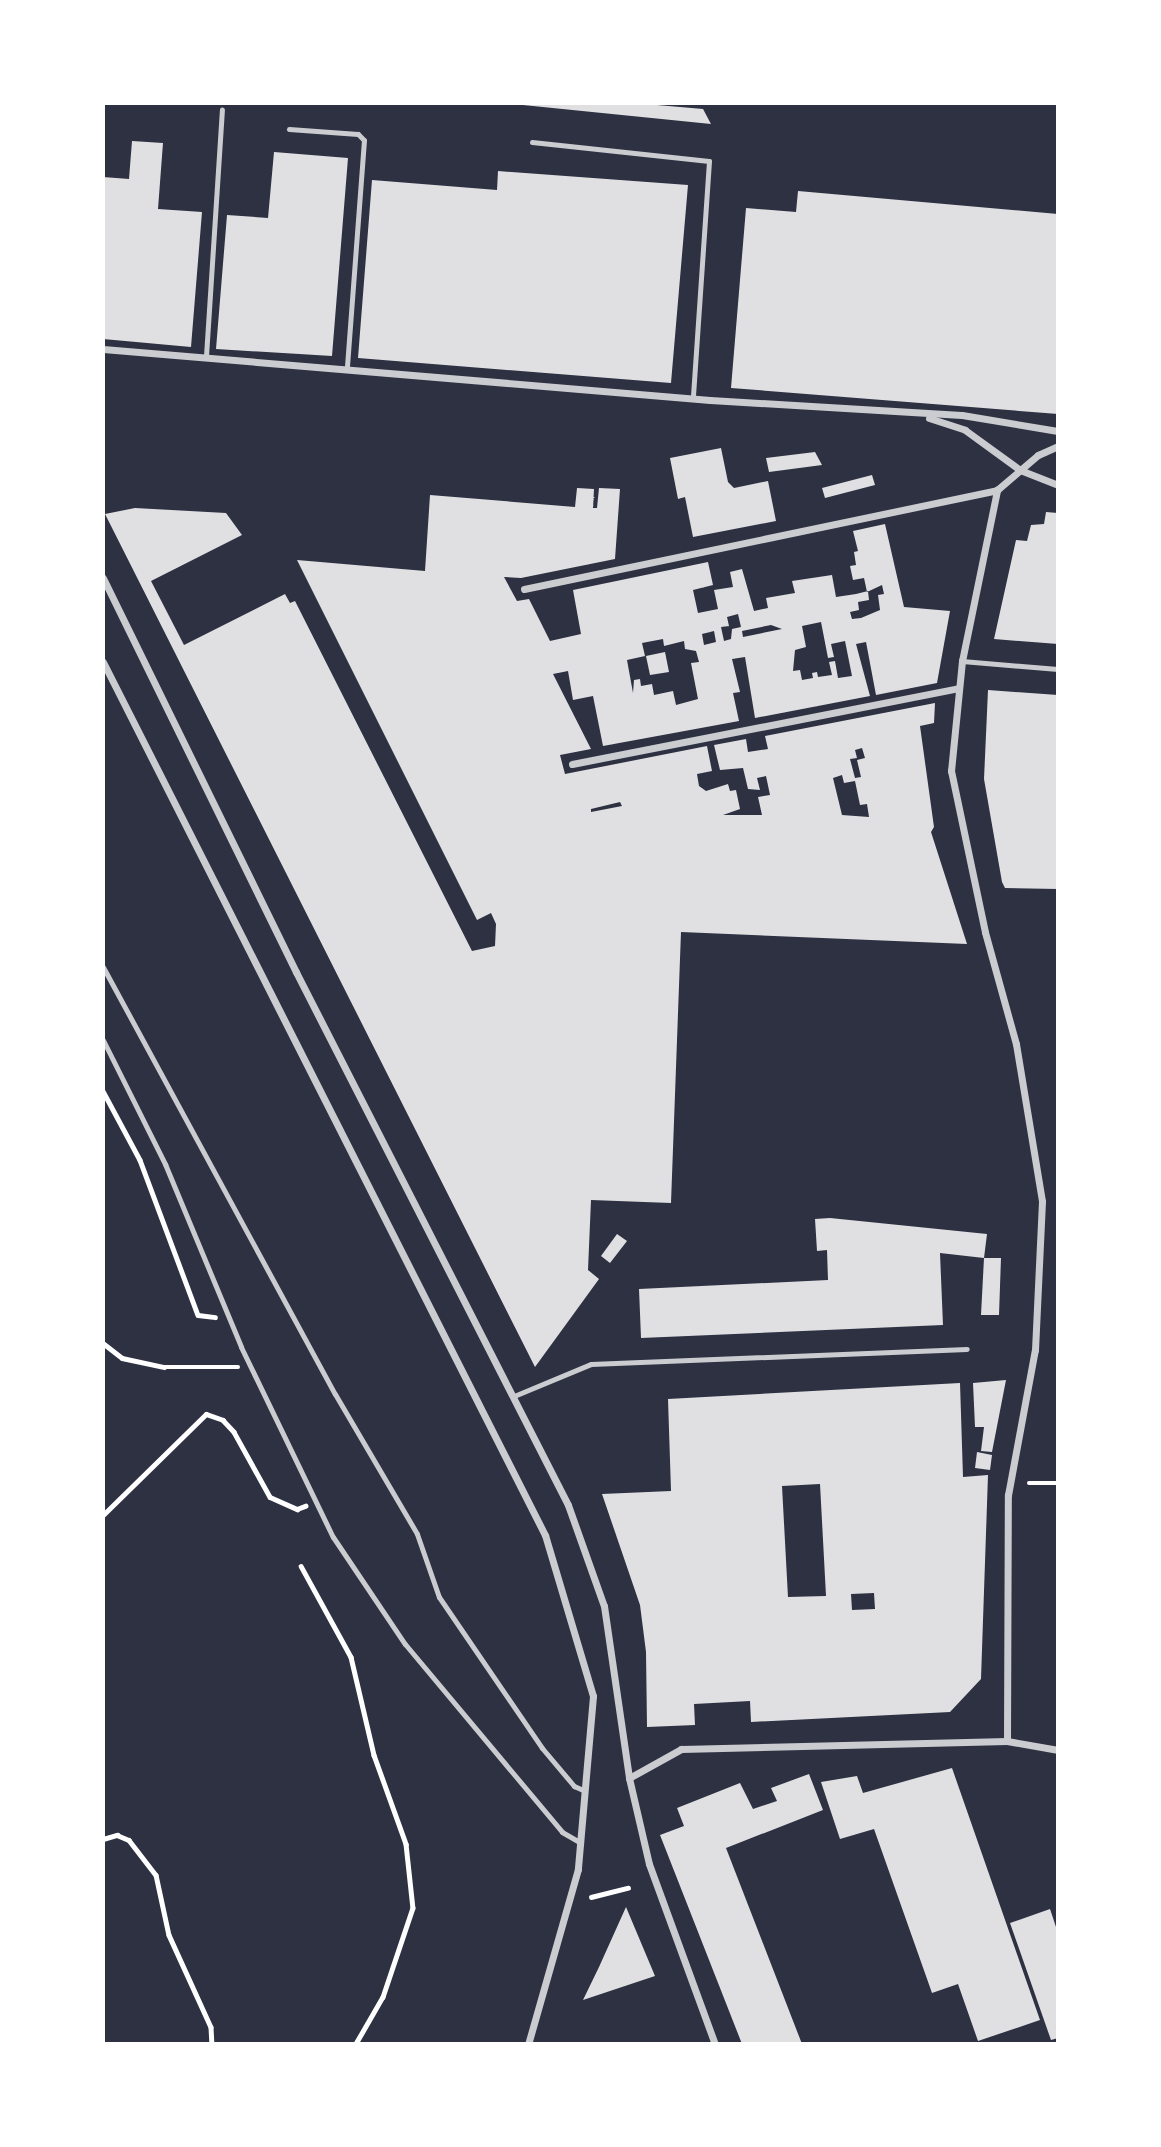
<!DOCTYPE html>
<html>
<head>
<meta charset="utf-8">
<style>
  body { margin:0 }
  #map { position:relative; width:1161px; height:2147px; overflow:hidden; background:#2d3142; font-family:Rubik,sans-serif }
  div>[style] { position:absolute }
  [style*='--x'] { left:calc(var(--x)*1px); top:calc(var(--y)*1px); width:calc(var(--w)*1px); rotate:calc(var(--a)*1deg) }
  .building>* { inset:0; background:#e0e0e3 }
  .path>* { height:4.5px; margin:-2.25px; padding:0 2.25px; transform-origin:2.25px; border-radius:2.25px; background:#fff }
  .service>* { height:5px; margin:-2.5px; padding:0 2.5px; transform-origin:2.5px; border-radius:2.5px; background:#caccd0 }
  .minor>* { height:7px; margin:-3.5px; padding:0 3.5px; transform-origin:3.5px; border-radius:3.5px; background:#caccd0 }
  span { translate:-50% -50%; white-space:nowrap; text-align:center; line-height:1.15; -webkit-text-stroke:6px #fff; paint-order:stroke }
  .frame { position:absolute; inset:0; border:105px solid #fff; pointer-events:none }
</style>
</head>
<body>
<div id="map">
  <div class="building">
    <div style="clip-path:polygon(503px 103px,634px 103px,703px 109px,711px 124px)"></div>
    <div style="clip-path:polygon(132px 141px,163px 143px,158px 209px,202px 212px,191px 347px,103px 339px,103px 177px,129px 179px)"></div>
    <div style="clip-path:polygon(274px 152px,348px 158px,332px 356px,216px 349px,227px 215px,268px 218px)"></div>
    <div style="clip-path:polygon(498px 171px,688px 185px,671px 383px,358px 358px,372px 180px,497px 190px)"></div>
    <div style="clip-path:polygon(798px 191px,1058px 214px,1058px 414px,731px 388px,746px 208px,796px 212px)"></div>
    <div style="clip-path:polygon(721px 448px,728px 482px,734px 488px,768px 481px,776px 521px,693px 537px,685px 497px,678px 499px,670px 458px)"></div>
    <div style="clip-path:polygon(815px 452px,822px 465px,769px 472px,766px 458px)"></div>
    <div style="clip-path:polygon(872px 475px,875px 485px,825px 498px,822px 488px)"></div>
    <div style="clip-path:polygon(evenodd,577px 488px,594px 489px,593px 508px,597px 508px,599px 488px,620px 489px,615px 559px,521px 578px,504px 577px,517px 601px,529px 599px,550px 641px,581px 634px,573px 590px,708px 562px,713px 585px,693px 590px,698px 613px,718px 609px,714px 590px,733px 587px,730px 572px,742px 569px,754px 611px,768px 608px,766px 598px,795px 593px,792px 581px,832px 575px,836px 597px,856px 594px,868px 591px,869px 600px,858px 602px,859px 610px,850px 612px,852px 619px,861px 618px,880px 610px,878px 595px,884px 594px,882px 585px,867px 592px,864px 578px,853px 580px,850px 566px,856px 565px,854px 552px,858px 551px,853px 531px,885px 524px,904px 607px,950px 611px,937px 683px,876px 695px,866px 642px,856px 644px,870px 696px,755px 718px,745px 657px,732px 659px,740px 692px,733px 693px,739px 721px,603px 746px,593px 696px,573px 700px,568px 671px,553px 674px,591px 749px,560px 755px,565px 774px,707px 746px,712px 771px,697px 774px,699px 786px,706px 791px,728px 784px,730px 791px,736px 790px,740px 809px,723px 815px,762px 815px,758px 797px,770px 795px,766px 776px,757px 778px,760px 790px,748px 789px,743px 768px,720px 770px,714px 745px,746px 739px,748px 752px,768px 749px,765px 736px,935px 703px,934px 723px,920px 726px,934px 827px,931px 832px,967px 944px,681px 932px,671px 1203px,591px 1200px,588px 1270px,599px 1279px,535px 1367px,105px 514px,135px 508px,226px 513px,242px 535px,151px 581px,184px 645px,285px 594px,290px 603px,295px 601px,472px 951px,495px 946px,496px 924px,491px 913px,477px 920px,297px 560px,425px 571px,430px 495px,575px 507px,577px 488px,738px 614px,741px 627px,732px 629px,731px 639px,724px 641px,721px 627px,729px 626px,727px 617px,738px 614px,577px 488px,821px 622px,828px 658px,834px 657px,831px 644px,845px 641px,852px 676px,838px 678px,835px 661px,829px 662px,832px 675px,818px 677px,817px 672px,812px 673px,813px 678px,802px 680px,800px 670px,793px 671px,795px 650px,806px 647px,802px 626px,821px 622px,577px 488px,771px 625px,782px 629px,743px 637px,742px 631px,771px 625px,577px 488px,714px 631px,716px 642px,704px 645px,702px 634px,714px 631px,577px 488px,663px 639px,664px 646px,684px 641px,685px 649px,696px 651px,699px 662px,691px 663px,698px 699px,676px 705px,673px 691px,654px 695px,652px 684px,641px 686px,640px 679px,634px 680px,633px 693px,627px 660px,645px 656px,642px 643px,663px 639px,577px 488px,862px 748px,865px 758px,857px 760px,861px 777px,855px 778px,850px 759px,857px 758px,855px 750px,862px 748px,577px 488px,842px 775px,844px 783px,855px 781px,860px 805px,867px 804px,869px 817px,842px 815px,833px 778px,842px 775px,577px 488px,620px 802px,622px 806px,591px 812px,591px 809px,620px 802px)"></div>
    <div style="clip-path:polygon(1046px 512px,1058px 513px,1058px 644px,994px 639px,1016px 540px,1027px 541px,1031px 525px,1044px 524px)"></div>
    <div style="clip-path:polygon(665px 652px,669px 672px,650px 675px,646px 656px)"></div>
    <div style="clip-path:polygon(988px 690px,1058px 695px,1058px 889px,1005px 888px,1002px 882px,984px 779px)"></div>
    <div style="clip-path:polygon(830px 1218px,987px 1234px,984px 1258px,1001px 1258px,999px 1315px,981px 1315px,984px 1258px,940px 1253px,943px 1325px,641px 1338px,639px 1289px,828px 1280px,827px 1250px,817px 1251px,815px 1219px)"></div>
    <div style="clip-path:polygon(617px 1234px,627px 1241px,610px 1263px,601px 1256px)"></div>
    <div style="clip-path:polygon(1006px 1380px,992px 1452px,981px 1451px,984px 1427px,975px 1427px,973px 1383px)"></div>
    <div style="clip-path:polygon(evenodd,960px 1383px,963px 1477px,988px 1475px,981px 1679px,950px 1712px,751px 1722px,750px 1701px,694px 1704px,695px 1725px,647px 1727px,646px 1652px,640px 1605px,602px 1494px,671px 1491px,668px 1399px,960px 1383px,820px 1484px,826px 1596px,788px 1597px,782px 1486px,820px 1484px,960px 1383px,874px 1593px,875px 1609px,852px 1610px,851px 1594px,874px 1593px)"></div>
    <div style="clip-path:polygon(977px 1452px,992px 1455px,990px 1470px,975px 1468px)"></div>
    <div style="clip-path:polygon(952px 1768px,1040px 2020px,978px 2041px,958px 1984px,932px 1993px,874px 1829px,840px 1839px,821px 1782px,857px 1776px,863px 1793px)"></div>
    <div style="clip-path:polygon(809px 1774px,823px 1810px,726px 1848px,802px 2044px,742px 2044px,660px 1835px,684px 1826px,677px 1808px,740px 1783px,753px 1809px,777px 1801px,771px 1788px)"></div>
    <div style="clip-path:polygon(626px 1907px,655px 1976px,583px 2000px,599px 1967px)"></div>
    <div style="clip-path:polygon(1050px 1909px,1058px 1933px,1058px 2038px,1051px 2040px,1010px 1923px)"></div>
  </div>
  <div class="path">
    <div style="--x:103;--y:1091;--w:78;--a:61.8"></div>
    <div style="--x:140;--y:1160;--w:165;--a:69.5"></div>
    <div style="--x:198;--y:1315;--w:17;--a:7"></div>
    <div style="--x:103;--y:1343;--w:24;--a:38"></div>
    <div style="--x:122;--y:1358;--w:43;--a:12.1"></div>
    <div style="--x:164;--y:1367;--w:74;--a:0"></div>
    <div style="--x:1029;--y:1483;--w:29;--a:0"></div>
    <div style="--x:103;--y:1515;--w:144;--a:-44.4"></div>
    <div style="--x:206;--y:1414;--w:18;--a:19"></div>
    <div style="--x:223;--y:1420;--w:16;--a:47"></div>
    <div style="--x:234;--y:1432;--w:74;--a:61"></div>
    <div style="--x:270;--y:1497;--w:30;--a:24"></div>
    <div style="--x:297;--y:1509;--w:9;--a:-21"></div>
    <div style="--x:301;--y:1566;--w:104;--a:61.2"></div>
    <div style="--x:351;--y:1657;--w:101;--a:76.8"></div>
    <div style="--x:374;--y:1755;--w:95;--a:70.2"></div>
    <div style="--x:406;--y:1844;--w:64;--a:83.8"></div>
    <div style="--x:413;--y:1908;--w:94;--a:108.6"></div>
    <div style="--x:383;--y:1997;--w:54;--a:119.9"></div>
    <div style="--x:103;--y:1839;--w:15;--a:-16"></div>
    <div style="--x:117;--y:1835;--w:13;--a:23"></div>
    <div style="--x:129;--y:1840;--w:44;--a:52.4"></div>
    <div style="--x:156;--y:1875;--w:61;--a:77.8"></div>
    <div style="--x:169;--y:1935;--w:101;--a:65.5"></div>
    <div style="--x:211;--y:2027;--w:17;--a:87"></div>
    <div style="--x:591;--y:1897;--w:38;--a:-14"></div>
  </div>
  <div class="service">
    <div style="--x:289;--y:129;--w:69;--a:4.1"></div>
    <div style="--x:358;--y:134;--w:8;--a:45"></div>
    <div style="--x:364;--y:140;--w:229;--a:94.3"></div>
    <div style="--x:532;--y:142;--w:178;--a:6.1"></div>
    <div style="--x:709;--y:161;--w:238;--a:93.9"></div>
    <div style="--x:206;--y:356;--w:247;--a:-86.3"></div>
    <div style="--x:962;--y:661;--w:96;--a:4.8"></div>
    <div style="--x:103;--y:967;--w:486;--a:61.5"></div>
    <div style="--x:335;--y:1394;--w:162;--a:59.6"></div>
    <div style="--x:417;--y:1534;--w:67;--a:70.8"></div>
    <div style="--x:439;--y:1597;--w:183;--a:55.7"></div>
    <div style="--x:542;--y:1748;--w:50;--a:49.9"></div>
    <div style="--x:574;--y:1786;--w:12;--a:24"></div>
    <div style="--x:103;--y:1040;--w:139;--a:63.4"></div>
    <div style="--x:165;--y:1164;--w:198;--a:67.4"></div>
    <div style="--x:241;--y:1347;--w:211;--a:64.2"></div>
    <div style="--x:333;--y:1537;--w:129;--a:56.1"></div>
    <div style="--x:405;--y:1644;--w:245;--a:50.1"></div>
    <div style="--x:562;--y:1832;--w:22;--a:30"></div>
    <div style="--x:514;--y:1396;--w:83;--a:-22.6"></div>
    <div style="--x:591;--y:1364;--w:376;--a:-2.3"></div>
  </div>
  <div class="minor">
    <div style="--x:103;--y:349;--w:609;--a:4.8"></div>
    <div style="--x:710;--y:400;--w:252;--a:3.4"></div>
    <div style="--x:962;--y:415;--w:97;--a:9.5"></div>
    <div style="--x:929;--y:418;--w:38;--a:18"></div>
    <div style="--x:965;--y:430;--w:68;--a:36"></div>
    <div style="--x:1020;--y:470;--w:41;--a:21.5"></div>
    <div style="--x:103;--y:578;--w:439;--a:63.9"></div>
    <div style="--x:296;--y:972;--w:598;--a:62.96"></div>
    <div style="--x:568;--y:1505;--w:107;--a:70.4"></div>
    <div style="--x:604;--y:1606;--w:174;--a:81.7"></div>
    <div style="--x:629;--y:1778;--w:88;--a:76.9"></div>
    <div style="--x:649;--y:1864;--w:192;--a:69.9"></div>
    <div style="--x:524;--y:589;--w:483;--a:-11.8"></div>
    <div style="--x:103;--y:662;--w:979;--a:63.15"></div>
    <div style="--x:545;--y:1535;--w:168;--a:73.4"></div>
    <div style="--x:593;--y:1696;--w:174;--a:95"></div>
    <div style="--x:578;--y:1869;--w:182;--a:105.9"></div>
    <div style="--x:572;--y:764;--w:394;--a:-11.1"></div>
    <div style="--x:1007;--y:1741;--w:246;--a:-89.8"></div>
    <div style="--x:1008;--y:1495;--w:147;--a:-79.5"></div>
    <div style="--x:1035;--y:1350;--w:149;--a:-87.3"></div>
    <div style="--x:1042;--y:1201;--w:159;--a:-99.4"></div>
    <div style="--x:1016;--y:1044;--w:116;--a:-105.5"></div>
    <div style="--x:985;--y:932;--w:165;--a:-101.9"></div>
    <div style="--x:951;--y:771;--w:111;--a:-84.3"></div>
    <div style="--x:962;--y:661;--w:175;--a:-78.4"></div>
    <div style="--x:997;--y:490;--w:54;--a:-40.5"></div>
    <div style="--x:1038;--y:455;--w:22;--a:-24"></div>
    <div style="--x:629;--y:1778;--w:60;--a:-29.1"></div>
    <div style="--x:681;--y:1749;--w:326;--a:-1.4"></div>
    <div style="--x:1007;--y:1741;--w:52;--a:10"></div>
  </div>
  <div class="frame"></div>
</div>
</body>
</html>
